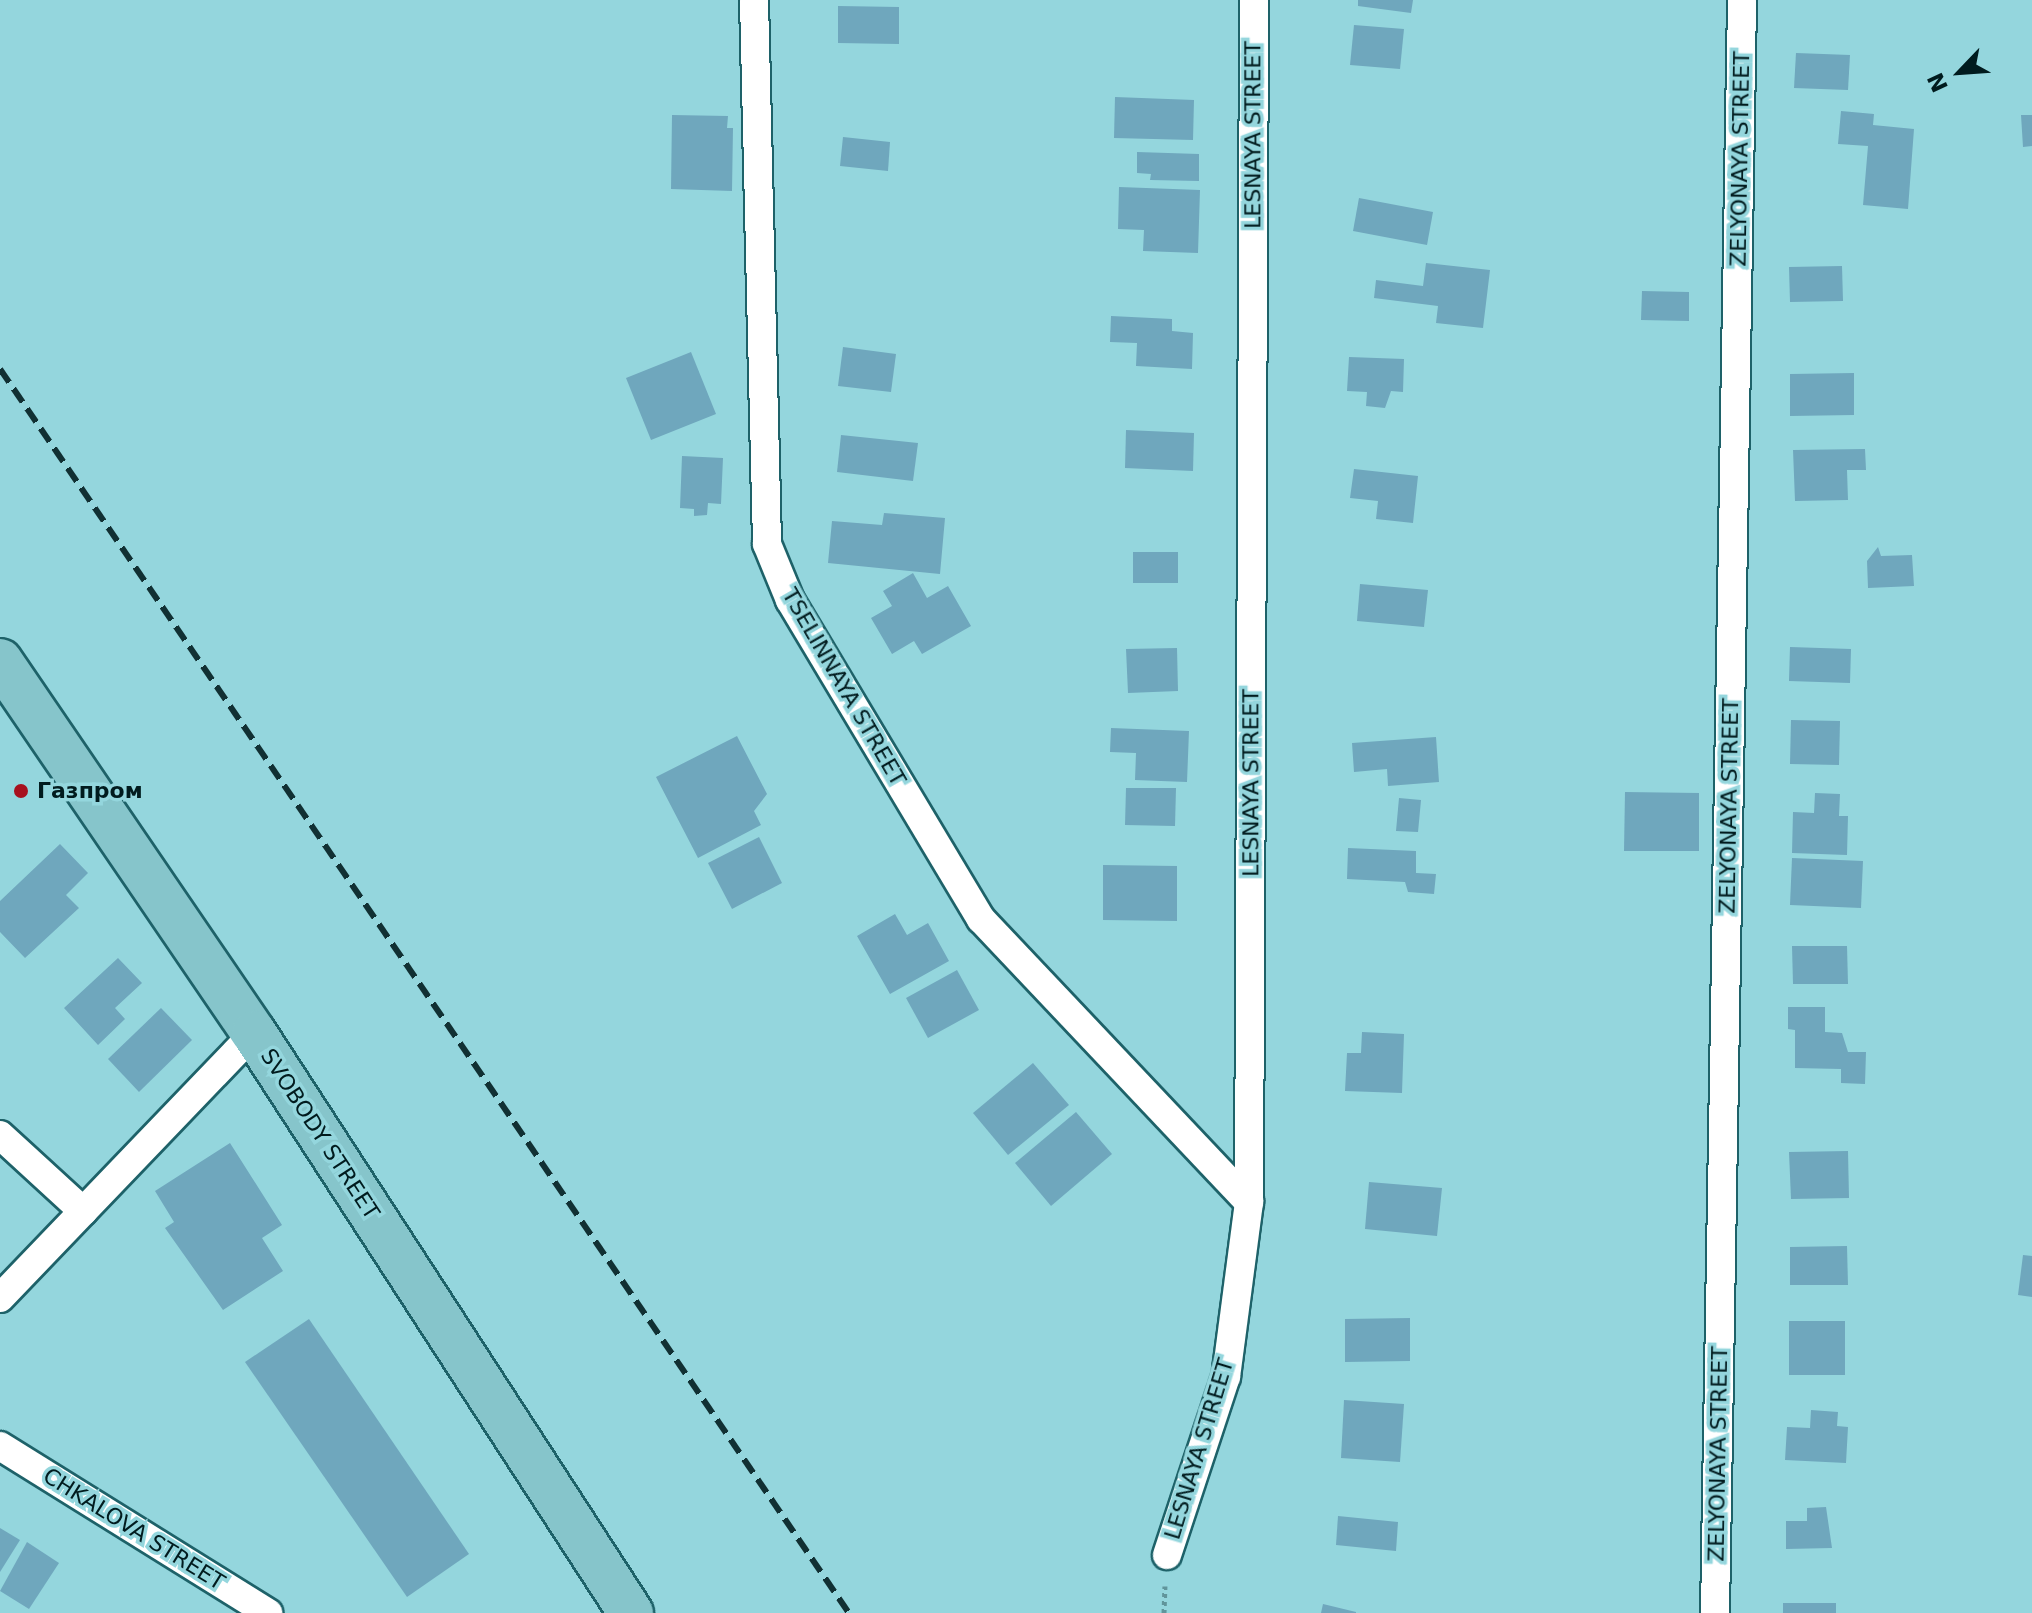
<!DOCTYPE html>
<html>
<head>
<meta charset="utf-8">
<style>
  body { margin:0 }
  #map { position:relative; width:2032px; height:1613px; overflow:hidden; background:#94d6dd; font-family:"DejaVu Sans",sans-serif }
  div>[style] { position:absolute }
  [style*='--x'] { left:calc(var(--x)*1px); top:calc(var(--y)*1px); width:calc(var(--w)*1px); rotate:calc(var(--a)*1deg) }
  .building>* { inset:0; background:#6fa7bd }
  .path>* { height:5px; margin-top:-2.5px; transform-origin:0; background:repeating-linear-gradient(90deg,#61959b 0 4px,transparent 0 8px) }
  .roads { filter:drop-shadow(2px 0 #1e6269) drop-shadow(-2px 0 #1e6269) drop-shadow(0 2px #1e6269) drop-shadow(0 -2px #1e6269) }
  .street>* { height:28px; margin:-14px; padding:0 14px; transform-origin:14px; border-radius:14px; background:#fff }
  .primary>* { height:44px; margin:-22px; padding:0 22px; transform-origin:22px; border-radius:22px; background:#86c5cb }
  .rail>* { height:6px; margin-top:-3px; transform-origin:0; background:repeating-linear-gradient(90deg,#113033 0 16px,transparent 0 24px) }
  .dots>* { width:22px; height:22px; translate:-50% -50%; box-sizing:border-box; border:4px solid #94d6dd; border-radius:50% }
  span { translate:-50% -50%; white-space:nowrap; text-align:center; line-height:1.15; -webkit-text-stroke:7px #94d6dd; paint-order:stroke }
  .street-label { font-size:22px; color:#011b1e }
  .poi-label { font-size:22px; color:#011b1e; font-weight:700 }
  .left { translate:0 -50%; text-align:left }
  .north { position:absolute; left:1920px; top:32px; width:80px; height:80px; -webkit-text-stroke:6px #94d6dd; paint-order:stroke; rotate:245deg; font-size:22px; font-weight:700; line-height:32px; text-align:center; color:#011b1e }
  .north::after { content:''; display:block; margin:auto; width:28px; height:36px; background:#011b1e; clip-path:polygon(50% 0,100% 100%,50% 72%,0 100%) }
</style>
</head>
<body>
<div id="map">
  <div class="building">
    <div style="clip-path:polygon(1358px 0,1413px 0,1411px 13px,1358px 6px)"></div>
    <div style="clip-path:polygon(838px 6px,899px 7px,899px 44px,838px 43px)"></div>
    <div style="clip-path:polygon(1354px 25px,1404px 29px,1400px 69px,1350px 65px)"></div>
    <div style="clip-path:polygon(1796px 53px,1850px 55px,1848px 90px,1794px 88px)"></div>
    <div style="clip-path:polygon(1115px 97px,1194px 100px,1193px 140px,1114px 138px)"></div>
    <div style="clip-path:polygon(1841px 111px,1874px 114px,1873px 125px,1914px 129px,1908px 209px,1863px 205px,1868px 146px,1838px 144px)"></div>
    <div style="clip-path:polygon(672px 115px,728px 116px,727px 128px,733px 128px,732px 191px,671px 189px)"></div>
    <div style="clip-path:polygon(2021px 115px,2032px 115px,2032px 146px,2023px 147px)"></div>
    <div style="clip-path:polygon(843px 137px,890px 142px,888px 171px,840px 166px)"></div>
    <div style="clip-path:polygon(1137px 152px,1199px 154px,1199px 181px,1150px 180px,1151px 174px,1137px 173px)"></div>
    <div style="clip-path:polygon(1119px 187px,1200px 190px,1198px 253px,1143px 251px,1144px 230px,1118px 229px)"></div>
    <div style="clip-path:polygon(1359px 198px,1433px 212px,1427px 245px,1353px 231px)"></div>
    <div style="clip-path:polygon(1426px 263px,1490px 270px,1483px 328px,1436px 323px,1438px 306px,1374px 298px,1376px 280px,1423px 286px)"></div>
    <div style="clip-path:polygon(1842px 266px,1843px 301px,1790px 302px,1789px 267px)"></div>
    <div style="clip-path:polygon(1642px 291px,1689px 292px,1689px 321px,1641px 320px)"></div>
    <div style="clip-path:polygon(1111px 316px,1172px 319px,1172px 331px,1193px 333px,1192px 369px,1136px 366px,1137px 343px,1110px 342px)"></div>
    <div style="clip-path:polygon(843px 347px,896px 354px,891px 392px,838px 386px)"></div>
    <div style="clip-path:polygon(691px 352px,716px 414px,651px 440px,626px 378px)"></div>
    <div style="clip-path:polygon(1349px 357px,1404px 359px,1403px 392px,1391px 391px,1385px 408px,1366px 406px,1367px 392px,1347px 391px)"></div>
    <div style="clip-path:polygon(1854px 373px,1854px 415px,1790px 416px,1790px 374px)"></div>
    <div style="clip-path:polygon(1126px 430px,1194px 433px,1193px 471px,1125px 468px)"></div>
    <div style="clip-path:polygon(841px 435px,918px 443px,913px 481px,837px 472px)"></div>
    <div style="clip-path:polygon(1865px 449px,1866px 470px,1847px 470px,1848px 500px,1795px 501px,1793px 450px)"></div>
    <div style="clip-path:polygon(682px 456px,723px 458px,721px 504px,708px 503px,707px 515px,694px 516px,694px 509px,680px 508px)"></div>
    <div style="clip-path:polygon(1354px 469px,1418px 476px,1413px 523px,1376px 519px,1378px 501px,1350px 498px)"></div>
    <div style="clip-path:polygon(884px 513px,945px 518px,940px 574px,828px 563px,832px 521px,882px 525px)"></div>
    <div style="clip-path:polygon(1878px 547px,1881px 556px,1912px 555px,1914px 586px,1868px 588px,1867px 561px)"></div>
    <div style="clip-path:polygon(1133px 552px,1178px 552px,1178px 583px,1133px 583px)"></div>
    <div style="clip-path:polygon(913px 573px,927px 598px,948px 586px,971px 626px,922px 654px,914px 641px,892px 654px,871px 618px,892px 606px,883px 591px)"></div>
    <div style="clip-path:polygon(1360px 584px,1428px 590px,1424px 627px,1357px 621px)"></div>
    <div style="clip-path:polygon(1790px 647px,1851px 649px,1850px 683px,1789px 681px)"></div>
    <div style="clip-path:polygon(1177px 648px,1178px 691px,1128px 693px,1126px 649px)"></div>
    <div style="clip-path:polygon(1791px 720px,1840px 721px,1839px 765px,1790px 764px)"></div>
    <div style="clip-path:polygon(1111px 728px,1189px 731px,1187px 782px,1135px 780px,1136px 753px,1110px 752px)"></div>
    <div style="clip-path:polygon(737px 736px,767px 794px,754px 811px,761px 825px,698px 858px,656px 777px)"></div>
    <div style="clip-path:polygon(1436px 737px,1439px 782px,1388px 786px,1387px 769px,1354px 772px,1352px 743px)"></div>
    <div style="clip-path:polygon(1126px 788px,1176px 788px,1175px 826px,1125px 825px)"></div>
    <div style="clip-path:polygon(1625px 792px,1699px 793px,1699px 851px,1624px 851px)"></div>
    <div style="clip-path:polygon(1815px 793px,1840px 794px,1839px 816px,1848px 816px,1847px 855px,1792px 853px,1793px 812px,1814px 813px)"></div>
    <div style="clip-path:polygon(1399px 798px,1421px 800px,1418px 832px,1396px 831px)"></div>
    <div style="clip-path:polygon(759px 837px,782px 883px,732px 909px,708px 863px)"></div>
    <div style="clip-path:polygon(60px 844px,88px 873px,66px 895px,79px 908px,25px 958px,0 932px,0 901px)"></div>
    <div style="clip-path:polygon(1348px 848px,1416px 851px,1416px 873px,1436px 874px,1434px 894px,1408px 892px,1405px 882px,1347px 879px)"></div>
    <div style="clip-path:polygon(1792px 858px,1863px 861px,1861px 908px,1790px 905px)"></div>
    <div style="clip-path:polygon(1103px 865px,1177px 866px,1177px 921px,1103px 920px)"></div>
    <div style="clip-path:polygon(895px 914px,907px 935px,928px 923px,949px 961px,890px 994px,857px 936px)"></div>
    <div style="clip-path:polygon(1792px 946px,1847px 946px,1848px 984px,1793px 984px)"></div>
    <div style="clip-path:polygon(118px 958px,142px 983px,115px 1008px,125px 1019px,98px 1045px,64px 1008px)"></div>
    <div style="clip-path:polygon(957px 970px,979px 1010px,928px 1038px,906px 998px)"></div>
    <div style="clip-path:polygon(1788px 1007px,1825px 1007px,1825px 1032px,1842px 1033px,1848px 1052px,1866px 1052px,1865px 1084px,1841px 1083px,1841px 1069px,1795px 1068px,1795px 1030px,1788px 1029px)"></div>
    <div style="clip-path:polygon(161px 1008px,192px 1040px,139px 1092px,108px 1059px)"></div>
    <div style="clip-path:polygon(1362px 1032px,1404px 1034px,1402px 1093px,1345px 1091px,1347px 1053px,1361px 1053px)"></div>
    <div style="clip-path:polygon(1033px 1063px,1069px 1105px,1008px 1155px,973px 1113px)"></div>
    <div style="clip-path:polygon(1076px 1112px,1112px 1154px,1051px 1206px,1015px 1163px)"></div>
    <div style="clip-path:polygon(230px 1143px,282px 1225px,262px 1238px,283px 1271px,223px 1310px,165px 1228px,174px 1222px,155px 1191px)"></div>
    <div style="clip-path:polygon(1848px 1151px,1849px 1198px,1791px 1199px,1789px 1152px)"></div>
    <div style="clip-path:polygon(1369px 1182px,1442px 1188px,1437px 1236px,1365px 1229px)"></div>
    <div style="clip-path:polygon(1847px 1246px,1848px 1285px,1790px 1285px,1790px 1247px)"></div>
    <div style="clip-path:polygon(2023px 1255px,2032px 1256px,2032px 1297px,2018px 1295px)"></div>
    <div style="clip-path:polygon(1410px 1318px,1410px 1361px,1345px 1362px,1345px 1319px)"></div>
    <div style="clip-path:polygon(309px 1319px,469px 1554px,407px 1597px,245px 1362px)"></div>
    <div style="clip-path:polygon(1789px 1321px,1845px 1321px,1845px 1375px,1789px 1375px)"></div>
    <div style="clip-path:polygon(1344px 1400px,1404px 1404px,1400px 1462px,1341px 1458px)"></div>
    <div style="clip-path:polygon(1811px 1410px,1838px 1412px,1837px 1426px,1848px 1427px,1846px 1463px,1785px 1460px,1787px 1427px,1810px 1428px)"></div>
    <div style="clip-path:polygon(1826px 1507px,1832px 1548px,1786px 1549px,1786px 1521px,1807px 1521px,1807px 1508px)"></div>
    <div style="clip-path:polygon(1338px 1516px,1398px 1522px,1396px 1551px,1336px 1545px)"></div>
    <div style="clip-path:polygon(0 1528px,20px 1540px,0 1572px)"></div>
    <div style="clip-path:polygon(27px 1542px,59px 1563px,29px 1609px,0 1591px)"></div>
    <div style="clip-path:polygon(1783px 1603px,1836px 1603px,1836px 1613px,1783px 1613px)"></div>
    <div style="clip-path:polygon(1323px 1604px,1356px 1612px,1356px 1613px,1321px 1613px)"></div>
  </div>
  <div class="path">
    <div style="--x:1164;--y:1613;--w:27;--a:-88"></div>
  </div>
  <div class="roads">
    <div class="street">
      <div style="--x:754;--y:0;--w:544;--a:88.63"></div>
      <div style="--x:767;--y:544;--w:61;--a:67.7"></div>
      <div style="--x:790;--y:600;--w:372;--a:59.1"></div>
      <div style="--x:981;--y:919;--w:390;--a:46.6"></div>
      <div style="--x:0;--y:1135;--w:113;--a:42.5"></div>
      <div style="--x:0;--y:1298;--w:367;--a:-46.2"></div>
      <div style="--x:0;--y:1446;--w:316;--a:31.9"></div>
      <div style="--x:1167;--y:1555;--w:188;--a:-71.7"></div>
      <div style="--x:1226;--y:1377;--w:177;--a:-82.5"></div>
      <div style="--x:1249;--y:1202;--w:1202;--a:-89.76"></div>
      <div style="--x:1715;--y:1613;--w:1613;--a:-89.04"></div>
    </div>
    <div class="primary">
      <div style="--x:0;--y:661;--w:450;--a:55.7"></div>
      <div style="--x:254;--y:1033;--w:692;--a:56.98"></div>
    </div>
  </div>
  <div class="rail">
    <div style="--x:0;--y:369;--w:1506;--a:55.69"></div>
  </div>
  <div class="dots">
    <div style="left:21px;top:791px;background:#a7111e"></div>
  </div>
  <div class="street-label">
    <span style="left:1253px;top:135px;rotate:-90deg">LESNAYA STREET</span>
    <span style="left:1740px;top:159px;rotate:-89deg">ZELYONAYA STREET</span>
    <span style="left:844px;top:687px;rotate:60deg">TSELINNAYA STREET</span>
    <span style="left:1251px;top:783px;rotate:-90deg">LESNAYA STREET</span>
    <span style="left:1729px;top:806px;rotate:-89deg">ZELYONAYA STREET</span>
    <span style="left:320px;top:1134px;rotate:57deg">SVOBODY STREET</span>
    <span style="left:1199px;top:1449px;rotate:-73deg">LESNAYA STREET</span>
    <span style="left:1718px;top:1454px;rotate:-89deg">ZELYONAYA STREET</span>
    <span style="left:134px;top:1529px;rotate:32deg">CHKALOVA STREET</span>
  </div>
  <div class="poi-label">
    <span class="left" style="left:37px;top:791px">Газпром</span>
  </div>
  <div class="north">N</div>
</div>
</body>
</html>
